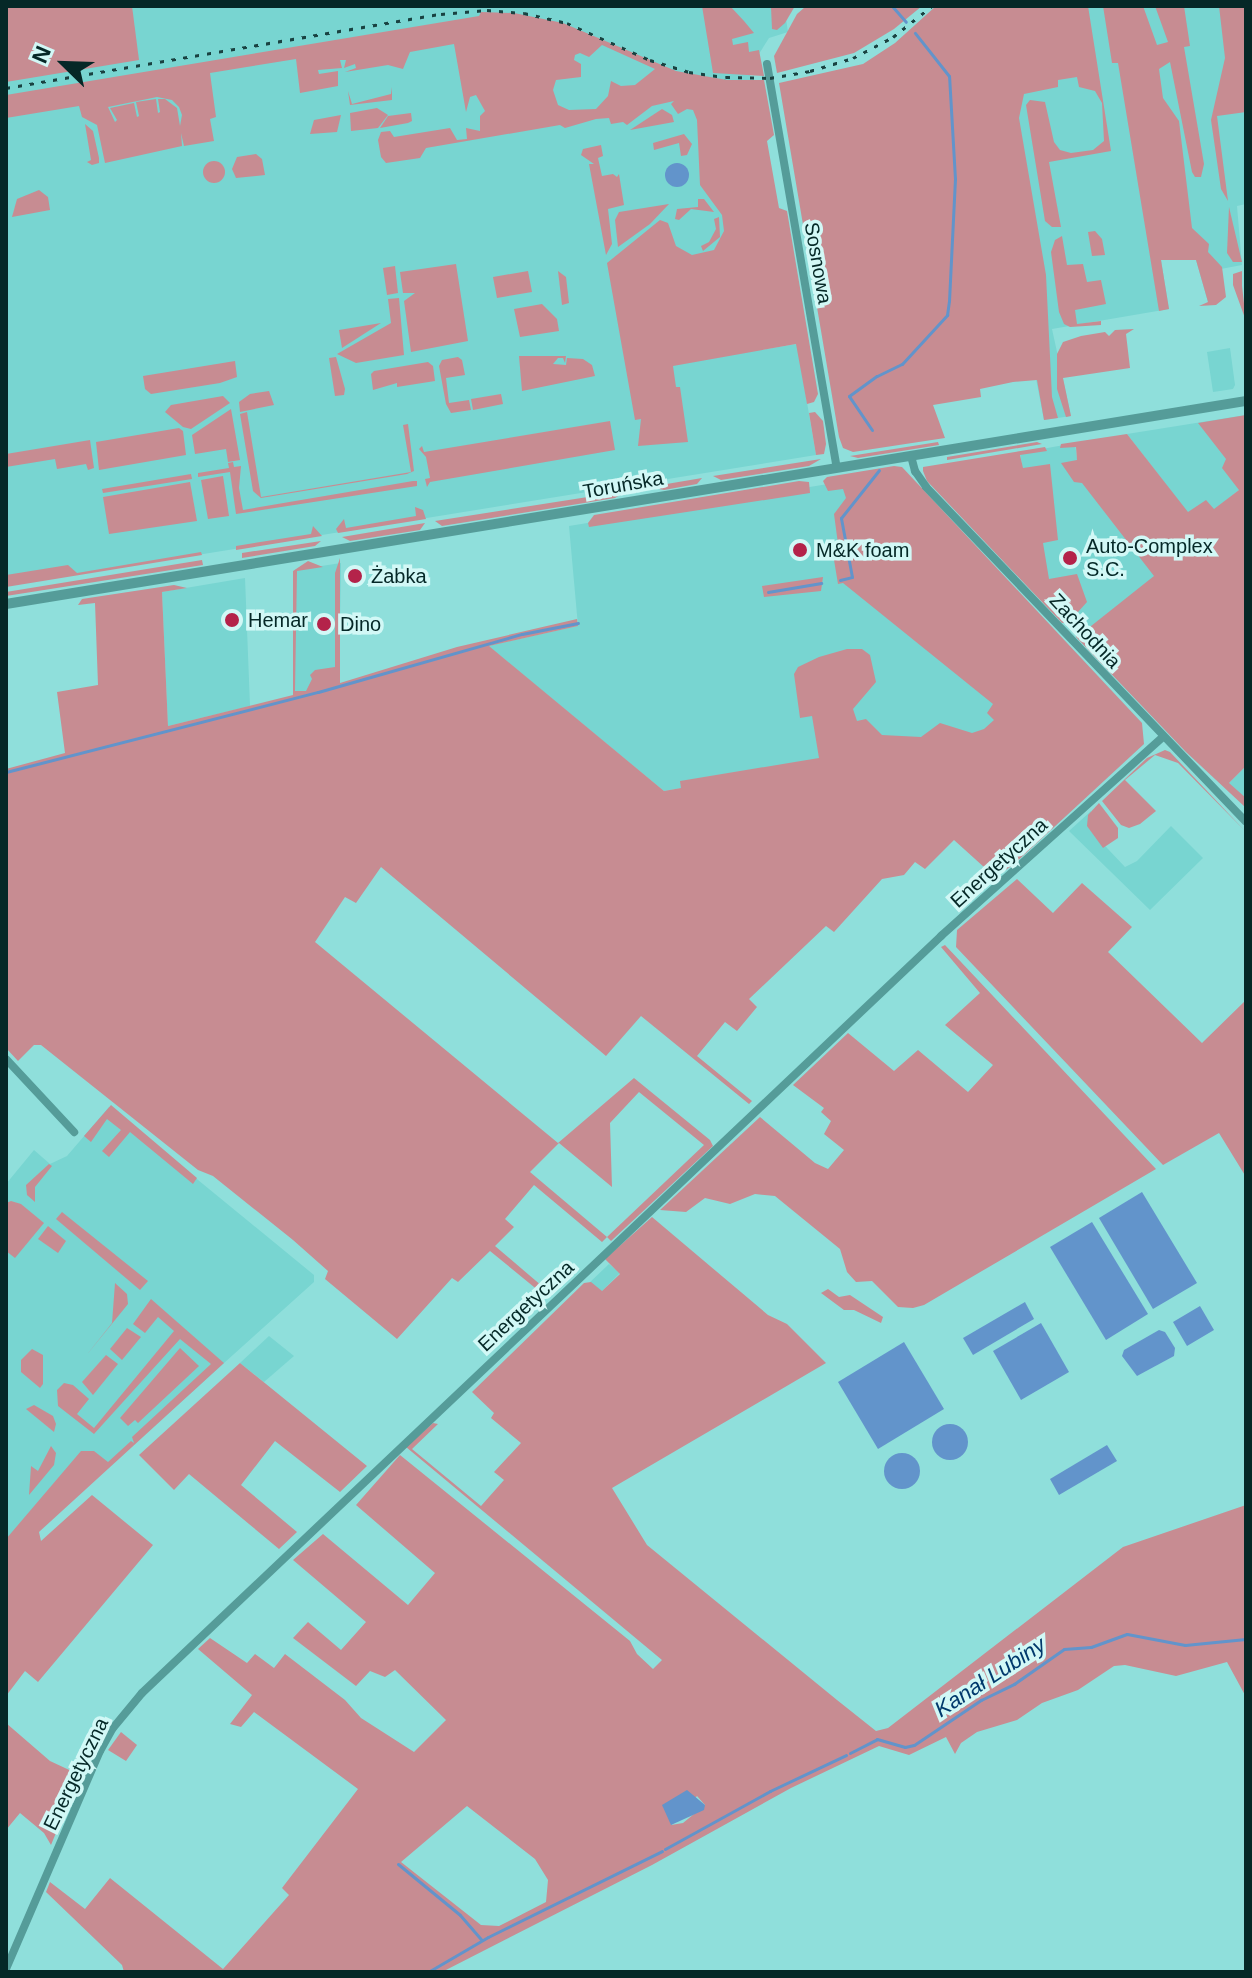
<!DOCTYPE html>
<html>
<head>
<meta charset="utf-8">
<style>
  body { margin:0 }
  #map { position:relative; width:1252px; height:1978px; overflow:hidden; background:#8fdfdb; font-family:Arial,sans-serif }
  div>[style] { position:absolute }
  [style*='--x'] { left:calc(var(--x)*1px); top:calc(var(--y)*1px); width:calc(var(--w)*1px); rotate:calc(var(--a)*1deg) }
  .built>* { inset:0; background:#78d5d1 }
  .green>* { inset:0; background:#c78c92 }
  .round { border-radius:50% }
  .water>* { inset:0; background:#6294cb }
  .stream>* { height:3px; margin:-1.5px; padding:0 1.5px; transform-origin:1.5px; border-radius:1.5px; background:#6294cb }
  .minor>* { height:8px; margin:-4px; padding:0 4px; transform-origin:4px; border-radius:4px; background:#559c99 }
  .tertiary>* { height:10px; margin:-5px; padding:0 5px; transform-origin:5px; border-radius:5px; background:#559c99 }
  .rail>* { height:3px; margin-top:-1.5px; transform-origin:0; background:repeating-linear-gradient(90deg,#194241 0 4px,transparent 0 12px) }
  .dots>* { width:22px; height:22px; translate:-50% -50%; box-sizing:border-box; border:4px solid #d2f8f6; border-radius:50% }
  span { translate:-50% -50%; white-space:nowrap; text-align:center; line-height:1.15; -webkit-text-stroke:7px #d2f8f6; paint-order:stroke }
  .street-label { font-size:20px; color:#052827 }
  .poi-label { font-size:20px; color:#052827 }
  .left { translate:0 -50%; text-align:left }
  .water-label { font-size:22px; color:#00396c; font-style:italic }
  .frame { position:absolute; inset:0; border:8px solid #052827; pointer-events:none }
  .north { position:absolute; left:24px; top:24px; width:80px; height:80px; -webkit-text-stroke:6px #d2f8f6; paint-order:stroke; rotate:293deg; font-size:22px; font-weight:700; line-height:32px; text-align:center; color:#052827 }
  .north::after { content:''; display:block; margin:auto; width:28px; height:36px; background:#052827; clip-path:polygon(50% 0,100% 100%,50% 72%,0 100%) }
</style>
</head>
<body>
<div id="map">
  <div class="built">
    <div style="clip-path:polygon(6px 6px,784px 6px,788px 32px,769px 38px,750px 68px,760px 350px,797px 344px,816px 455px,6px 586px)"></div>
    <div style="clip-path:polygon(978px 6px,1246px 6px,1246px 204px,1237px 206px,1242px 265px,1210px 271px,1208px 302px,1196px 260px,1161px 260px,1169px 309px,1052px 329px,1071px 416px,1044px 420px,996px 173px)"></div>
    <div style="clip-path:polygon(1230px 348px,1235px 385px,1233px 389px,1213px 392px,1207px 352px)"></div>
    <div style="clip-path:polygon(1246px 415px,1239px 490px,1214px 510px,1188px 513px,1127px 434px)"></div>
    <div style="clip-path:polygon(1075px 443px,1079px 474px,1206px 638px,1144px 700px,1044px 596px,1020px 453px)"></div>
    <div style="clip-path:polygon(871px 477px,1025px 729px,664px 791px,488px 646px,578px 626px,569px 526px)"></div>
    <div style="clip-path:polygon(341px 563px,339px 683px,293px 695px,295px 570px)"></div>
    <div style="clip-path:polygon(245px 578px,250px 706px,168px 726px,162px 592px)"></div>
    <div style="clip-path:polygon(1246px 766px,1246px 805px,1227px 785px)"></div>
    <div style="clip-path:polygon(1091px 811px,1091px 831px,1125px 867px,1137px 861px,1171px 826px,1203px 858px,1150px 910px,1069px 831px)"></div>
    <div style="clip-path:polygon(109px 1107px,314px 1275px,314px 1282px,6px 1559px,6px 1184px,34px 1150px,50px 1164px,67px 1156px)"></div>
    <div style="clip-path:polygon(609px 1264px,620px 1273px,598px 1295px,586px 1286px)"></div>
    <div style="clip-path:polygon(269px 1336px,294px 1356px,264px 1382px,240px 1363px)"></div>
  </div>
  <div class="green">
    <div style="clip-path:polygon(6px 6px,132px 6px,139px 60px,6px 82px)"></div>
    <div style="clip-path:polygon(702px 6px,730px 6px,744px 21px,754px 33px,732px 39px,733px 45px,748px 42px,749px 52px,759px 50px,764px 76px,713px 73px)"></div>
    <div style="clip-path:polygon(795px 6px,785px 23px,777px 30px,772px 29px,771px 7px)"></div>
    <div style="clip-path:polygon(922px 6px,894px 29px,854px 53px,777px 73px,774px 56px,797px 14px,805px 7px)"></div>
    <div style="clip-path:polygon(936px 6px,1088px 6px,1111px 151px,1049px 162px,1061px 227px,1052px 227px,1045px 221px,1026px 105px,1030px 100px,1045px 102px,1054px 142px,1060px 150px,1071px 153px,1093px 150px,1104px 141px,1102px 103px,1095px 91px,1079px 87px,1077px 77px,1058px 80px,1058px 87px,1024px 94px,1019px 118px,1046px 275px,1052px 397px,1058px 418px,1044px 420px,1037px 380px,1013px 382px,980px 389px,981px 397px,933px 405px,945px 438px,853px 452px,843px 448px,839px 437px,779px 83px,863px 64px,895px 43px)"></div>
    <div style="clip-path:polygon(1103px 6px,1143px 6px,1157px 45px,1168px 42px,1155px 6px,1184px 6px,1190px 46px,1184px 47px,1204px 164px,1201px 177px,1195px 177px,1192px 172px,1170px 62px,1159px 69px,1163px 98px,1179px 121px,1192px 228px,1209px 244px,1208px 252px,1222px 267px,1226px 297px,1216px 305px,1199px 306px,1208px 302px,1196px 260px,1161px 260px,1169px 309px,1159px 311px,1118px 63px,1112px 63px)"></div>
    <div style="clip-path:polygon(1219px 6px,1246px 6px,1246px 112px,1217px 116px,1228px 201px,1221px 189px,1211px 120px,1225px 58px)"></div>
    <div style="clip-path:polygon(evenodd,481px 12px,514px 13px,563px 23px,676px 71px,727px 80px,764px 80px,774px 135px,767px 141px,779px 208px,787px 211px,818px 394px,814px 402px,807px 404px,796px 344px,673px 366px,676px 387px,680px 387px,688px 442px,638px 446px,641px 419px,635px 420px,607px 263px,660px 220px,668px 223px,676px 246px,692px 255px,714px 250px,724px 231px,722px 215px,700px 185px,697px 120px,693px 110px,687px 109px,678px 114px,671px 104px,674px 101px,652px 106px,627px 125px,623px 122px,611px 124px,609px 118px,596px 119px,565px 128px,560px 125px,426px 148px,420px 158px,386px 163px,381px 157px,378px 140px,381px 132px,390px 131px,394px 137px,450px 128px,457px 140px,467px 139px,466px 128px,480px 131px,480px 116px,485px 111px,476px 95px,470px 97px,466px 112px,454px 44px,410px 52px,403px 69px,388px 65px,345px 72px,356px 68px,355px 64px,344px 68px,346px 60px,340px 60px,342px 68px,318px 70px,319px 74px,338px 71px,338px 86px,300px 93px,296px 59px,210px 73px,216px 117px,210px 119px,214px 141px,184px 146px,181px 133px,182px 146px,105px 163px,97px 125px,82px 117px,79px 106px,6px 118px,6px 95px,479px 16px,481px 12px,602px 45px,655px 69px,635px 85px,621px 86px,611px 81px,608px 96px,596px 109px,569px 110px,558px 105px,553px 90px,556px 80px,581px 77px,581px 64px,574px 60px,575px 55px,580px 53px,589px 57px,602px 45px,481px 12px,157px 97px,172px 100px,179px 107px,182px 115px,180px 126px,177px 108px,165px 99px,158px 99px,160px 112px,158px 113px,156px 99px,136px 102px,139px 116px,137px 117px,134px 103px,110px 108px,117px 120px,115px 122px,108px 107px,157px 97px)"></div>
    <div style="clip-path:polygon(392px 87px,392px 100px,350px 105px,348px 91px,352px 104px,391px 94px)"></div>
    <div style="clip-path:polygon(377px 108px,388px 115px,378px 128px,351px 131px,350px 113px)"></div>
    <div style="clip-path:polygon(662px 109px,672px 115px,674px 122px,630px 130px)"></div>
    <div style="clip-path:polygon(411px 113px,412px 121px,408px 123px,380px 128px,388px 116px)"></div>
    <div style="clip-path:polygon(341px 115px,337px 132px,310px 134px,314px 120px)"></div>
    <div style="clip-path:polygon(85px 124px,93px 131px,99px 158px,99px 163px,92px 165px,87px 162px,91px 160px)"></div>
    <div style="clip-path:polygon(684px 134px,692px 144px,687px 155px,681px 156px,679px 143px,654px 150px,653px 143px)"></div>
    <div style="clip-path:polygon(601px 145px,603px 156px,598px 158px,602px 176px,613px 174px,617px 177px,619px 174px,624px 205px,608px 209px,612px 244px,606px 255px,589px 164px,594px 164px,581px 155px,583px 149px)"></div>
    <div style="clip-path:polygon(256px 154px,262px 159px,265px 175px,236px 178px,232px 169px,237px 157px)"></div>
    <div class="round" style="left:203px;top:161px;width:22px;height:22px"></div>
    <div style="clip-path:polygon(39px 190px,48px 197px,50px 210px,12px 217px,17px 199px)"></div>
    <div style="clip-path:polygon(698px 199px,704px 199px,714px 212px,691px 209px,679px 220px,675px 219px,677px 209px,698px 207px)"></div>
    <div style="clip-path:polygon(669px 204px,650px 224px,618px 247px,615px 220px,619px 212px)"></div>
    <div style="clip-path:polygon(1229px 207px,1242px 262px,1233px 262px,1227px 253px)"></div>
    <div style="clip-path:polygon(719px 217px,720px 237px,703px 251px,701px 246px,709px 242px,716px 229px,714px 219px)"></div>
    <div style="clip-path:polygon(1095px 231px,1102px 239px,1105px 255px,1092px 256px,1088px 232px)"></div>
    <div style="clip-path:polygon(1062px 236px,1067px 265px,1083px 264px,1087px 282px,1101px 280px,1106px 304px,1075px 310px,1077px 324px,1101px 321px,1101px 325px,1070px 327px,1064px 324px,1059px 312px,1051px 252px,1055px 240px)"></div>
    <div style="clip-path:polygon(456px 264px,468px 341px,411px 352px,404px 301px,415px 293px,403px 293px,400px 272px)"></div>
    <div style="clip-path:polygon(395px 266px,398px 293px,387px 295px,383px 268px)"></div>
    <div style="clip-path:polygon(528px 271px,532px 292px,497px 298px,493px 277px)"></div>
    <div style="clip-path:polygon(558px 271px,566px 277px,569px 303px,562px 305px)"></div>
    <div style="clip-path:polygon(1242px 271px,1242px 286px,1246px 321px,1233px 285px,1233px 274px)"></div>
    <div style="clip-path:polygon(399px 298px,404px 355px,356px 363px,337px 354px,391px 323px,388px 299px)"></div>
    <div style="clip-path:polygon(542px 304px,557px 319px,559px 331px,520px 337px,514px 309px)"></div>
    <div style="clip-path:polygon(381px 323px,342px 348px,339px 330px)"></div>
    <div style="clip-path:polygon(1134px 329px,1126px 334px,1130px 368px,1063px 378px,1071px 416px,1066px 417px,1057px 389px,1057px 354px,1063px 342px,1081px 336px,1105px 332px,1109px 336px,1115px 330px)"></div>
    <div style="clip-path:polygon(519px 356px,566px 356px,565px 363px,563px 358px,558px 358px,553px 364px,566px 365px,567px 358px,583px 359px,592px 365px,595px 376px,522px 391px)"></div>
    <div style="clip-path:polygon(336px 357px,345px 389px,344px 395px,335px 396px,329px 358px)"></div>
    <div style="clip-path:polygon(458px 357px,462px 360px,465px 375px,446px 378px,449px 403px,469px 400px,471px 410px,451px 413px,446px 404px,439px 366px,442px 360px)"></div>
    <div style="clip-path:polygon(235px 361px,237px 377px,220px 383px,151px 394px,145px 389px,143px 376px)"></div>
    <div style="clip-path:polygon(428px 362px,433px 366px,435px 381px,397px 387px,397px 383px,373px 390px,371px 374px,374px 371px)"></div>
    <div style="clip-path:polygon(269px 391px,274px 405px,240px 412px,239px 402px,250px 394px)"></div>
    <div style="clip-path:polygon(501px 394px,503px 404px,473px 410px,471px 399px)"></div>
    <div style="clip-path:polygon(223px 396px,230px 403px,191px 429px,183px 427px,165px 412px,171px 405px)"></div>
    <div style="clip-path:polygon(231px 409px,240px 460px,228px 462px,226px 449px,195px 454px,192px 435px)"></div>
    <div style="clip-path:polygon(247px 412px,261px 497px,411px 472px,403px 425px,408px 424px,414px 471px,407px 474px,261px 498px,253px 491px,240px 414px)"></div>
    <div style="clip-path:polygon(815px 412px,823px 421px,826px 444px,824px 454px,816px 455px,809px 413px)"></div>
    <div style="clip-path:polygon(1246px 415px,1246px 766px,1229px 783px,1246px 798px,1245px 807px,1186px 752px,1076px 637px,1078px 631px,1081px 634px,1154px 576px,1082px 483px,1074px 482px,1061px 463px,1077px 460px,1076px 447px,1060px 448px,1061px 444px,1127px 434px,1188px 512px,1206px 500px,1214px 509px,1239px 490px,1222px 468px,1226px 459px,1198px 423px)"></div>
    <div style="clip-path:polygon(610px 421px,615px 450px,430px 482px,427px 487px,425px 479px,430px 478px,426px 457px,419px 449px,422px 446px,424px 452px)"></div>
    <div style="clip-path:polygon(179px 428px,183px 431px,186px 455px,99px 470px,96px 442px)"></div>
    <div style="clip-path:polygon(90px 440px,94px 468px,88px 470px,86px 464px,57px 469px,55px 459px,6px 467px,6px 454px)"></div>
    <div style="clip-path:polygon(938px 442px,939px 445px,858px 458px,850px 456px)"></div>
    <div style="clip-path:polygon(1037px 442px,1042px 444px,947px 460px,947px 457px)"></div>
    <div style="clip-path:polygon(1045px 447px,1047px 451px,1020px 455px,1023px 468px,1050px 464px,1058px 540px,1043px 543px,1049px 579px,1077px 574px,1087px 602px,1069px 622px,1062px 623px,927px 481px,923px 471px,923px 467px)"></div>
    <div style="clip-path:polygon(821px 459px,809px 466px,721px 480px,713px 476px)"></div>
    <div style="clip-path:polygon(233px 462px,234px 467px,241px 466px,239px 488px,243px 510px,413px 481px,417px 481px,417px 486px,236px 514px,230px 472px,198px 477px,198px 473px,229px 468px,228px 463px)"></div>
    <div style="clip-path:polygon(evenodd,894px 466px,902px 467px,1142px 723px,1144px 744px,1013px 865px,995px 877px,954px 840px,925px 869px,915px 862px,904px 875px,882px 879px,834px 932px,826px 926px,749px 999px,757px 1007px,737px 1031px,725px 1022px,697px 1056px,752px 1101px,749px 1104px,641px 1016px,606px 1056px,381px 867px,356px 903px,345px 897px,315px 942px,558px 1143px,634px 1078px,710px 1140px,713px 1146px,611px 1241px,607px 1237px,602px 1242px,534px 1185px,505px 1219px,514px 1227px,495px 1246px,549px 1292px,545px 1296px,490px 1251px,458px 1282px,452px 1278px,397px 1339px,325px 1279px,328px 1271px,293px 1240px,213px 1176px,198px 1170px,41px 1045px,34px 1045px,18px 1061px,6px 1048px,6px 769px,65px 753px,57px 692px,98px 685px,95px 603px,78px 605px,82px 599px,174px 585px,187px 588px,162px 592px,168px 726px,293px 695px,293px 571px,308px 561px,323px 567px,297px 571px,295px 691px,306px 691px,312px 679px,310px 675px,315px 670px,335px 667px,335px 573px,340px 558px,340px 683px,457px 647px,577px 619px,578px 626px,489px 646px,664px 791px,681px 788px,680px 781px,819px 758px,812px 716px,800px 718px,794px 674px,798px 667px,819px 657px,847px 649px,862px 649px,870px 655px,876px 682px,853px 709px,857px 721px,866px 719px,882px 735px,921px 737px,940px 723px,972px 733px,984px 729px,994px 720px,987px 713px,993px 704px,843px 583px,838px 584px,834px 560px,840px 559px,834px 514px,846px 498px,843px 489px,828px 491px,823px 481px,827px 477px,894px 466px,639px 1092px,704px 1145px,607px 1237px,530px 1172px,559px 1143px,612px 1187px,610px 1123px,639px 1092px)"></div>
    <div style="clip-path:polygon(191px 474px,192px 479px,103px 493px,102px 489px)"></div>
    <div style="clip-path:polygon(223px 476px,229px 516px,208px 519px,201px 480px)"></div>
    <div style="clip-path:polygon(702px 478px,697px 484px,664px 490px,649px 487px)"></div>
    <div style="clip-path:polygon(799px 481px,809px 482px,810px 493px,589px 527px,588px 523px,594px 515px)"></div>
    <div style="clip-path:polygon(190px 482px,197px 521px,109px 534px,103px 497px)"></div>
    <div style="clip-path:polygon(626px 491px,615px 498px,442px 526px,435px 521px)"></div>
    <div style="clip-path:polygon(415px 507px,423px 510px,426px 519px,338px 533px,336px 529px,344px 519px,346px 528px,416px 516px)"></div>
    <div style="clip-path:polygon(425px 523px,420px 530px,350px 541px,342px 537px)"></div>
    <div style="clip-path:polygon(313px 526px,322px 536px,236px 550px,236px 546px,311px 534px)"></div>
    <div style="clip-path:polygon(321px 541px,315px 546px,242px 558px,242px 553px)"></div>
    <div style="clip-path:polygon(201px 552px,202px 555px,6px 587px,6px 575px,68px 565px,77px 573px)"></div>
    <div style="clip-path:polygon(202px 560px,203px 565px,6px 596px,6px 592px)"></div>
    <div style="clip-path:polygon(823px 577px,821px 591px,764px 597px,762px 586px)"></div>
    <div style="clip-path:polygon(1165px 750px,1170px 752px,1246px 832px,1178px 763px,1155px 755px,1125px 780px,1156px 811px,1140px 824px,1129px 828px,1121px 825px,1102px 801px,1147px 758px)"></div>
    <div style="clip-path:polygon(1099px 803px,1118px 828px,1118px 838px,1103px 848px,1087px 826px,1088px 815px)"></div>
    <div style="clip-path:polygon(1017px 879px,1053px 913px,1082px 883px,1132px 927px,1108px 952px,1202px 1043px,1246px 1000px,1246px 1177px,1219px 1133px,1163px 1165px,956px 947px,957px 930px)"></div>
    <div style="clip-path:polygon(945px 945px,1156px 1169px,924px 1305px,913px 1308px,898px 1307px,872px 1281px,856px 1282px,847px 1272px,840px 1249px,775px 1196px,755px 1194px,730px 1204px,705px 1198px,686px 1212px,660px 1210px,760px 1117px,815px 1163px,828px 1169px,844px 1150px,824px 1134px,831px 1121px,821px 1112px,824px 1108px,793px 1085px,848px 1033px,894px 1071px,918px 1050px,968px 1092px,993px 1065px,945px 1025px,980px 993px,941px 947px)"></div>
    <div style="clip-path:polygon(111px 1105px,197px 1178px,193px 1184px,130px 1132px,109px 1157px,102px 1151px,121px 1130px,107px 1119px,91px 1142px,84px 1136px)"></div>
    <div style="clip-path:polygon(49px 1164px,52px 1166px,35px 1187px,35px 1202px,27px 1195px,26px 1185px)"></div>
    <div style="clip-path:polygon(11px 1201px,21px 1204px,44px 1223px,15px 1258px,6px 1251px,6px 1203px)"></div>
    <div style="clip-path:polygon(62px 1212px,148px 1281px,140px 1290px,56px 1219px)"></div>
    <div style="clip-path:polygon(evenodd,652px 1217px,768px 1315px,787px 1324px,826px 1363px,612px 1488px,647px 1545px,837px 1700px,876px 1731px,888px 1728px,1123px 1547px,1246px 1505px,1246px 1697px,1227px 1662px,1176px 1676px,1125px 1665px,1114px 1666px,1078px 1690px,1042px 1703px,1017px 1720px,977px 1732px,961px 1743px,955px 1754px,946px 1737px,909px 1755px,879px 1746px,791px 1788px,652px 1865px,442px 1972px,124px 1972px,122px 1965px,46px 1892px,50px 1882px,85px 1909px,110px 1878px,223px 1969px,289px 1895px,282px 1888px,358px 1789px,254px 1712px,241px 1727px,230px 1724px,252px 1695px,198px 1649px,210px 1638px,247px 1663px,255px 1654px,274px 1668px,285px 1654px,345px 1700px,361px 1718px,414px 1752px,446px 1720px,395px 1670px,385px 1677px,370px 1671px,356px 1686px,293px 1638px,308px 1622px,341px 1650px,366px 1622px,293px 1560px,323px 1534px,408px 1605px,435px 1573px,356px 1505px,400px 1455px,630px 1641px,637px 1654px,653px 1669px,662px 1660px,406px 1447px,433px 1423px,438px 1424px,412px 1449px,481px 1506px,504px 1480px,494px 1472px,521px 1443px,491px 1418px,494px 1413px,472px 1392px,584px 1283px,591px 1282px,602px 1291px,620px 1274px,605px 1259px,652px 1217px,697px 1796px,705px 1805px,683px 1823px,671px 1825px,697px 1796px,652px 1217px,467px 1806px,535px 1859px,548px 1880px,546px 1902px,499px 1926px,481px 1925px,401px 1862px,467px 1806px)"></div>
    <div style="clip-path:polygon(48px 1226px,66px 1241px,58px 1253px,38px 1239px)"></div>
    <div style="clip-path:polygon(115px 1283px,127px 1294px,128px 1304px,85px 1357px,112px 1323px)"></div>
    <div style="clip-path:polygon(828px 1289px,839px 1297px,850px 1295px,883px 1317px,881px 1323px,854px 1310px,844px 1310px,821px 1293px)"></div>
    <div style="clip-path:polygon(151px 1299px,224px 1363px,39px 1532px,41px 1541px,92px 1495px,153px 1545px,38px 1682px,25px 1671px,6px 1696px,6px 1539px,81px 1451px,94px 1451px,108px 1462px,131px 1441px,134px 1443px,132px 1437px,211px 1364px,180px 1339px,94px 1434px,58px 1406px,57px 1390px,64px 1383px,73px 1385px,89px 1399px,77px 1414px,94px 1428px,174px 1331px,158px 1317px,145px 1333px,133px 1324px)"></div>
    <div style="clip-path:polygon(127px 1328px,141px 1337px,122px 1360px,110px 1349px)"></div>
    <div style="clip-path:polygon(180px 1348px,199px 1366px,138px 1423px,135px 1420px,128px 1426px,120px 1418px)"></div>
    <div style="clip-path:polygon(32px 1349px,43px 1355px,43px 1384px,40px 1388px,21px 1372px,21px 1360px)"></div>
    <div style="clip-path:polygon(106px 1355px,118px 1364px,93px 1395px,82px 1382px)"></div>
    <div style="clip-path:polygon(240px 1363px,367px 1466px,340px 1492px,275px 1441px,241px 1485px,297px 1532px,279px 1549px,189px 1474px,174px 1490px,139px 1455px)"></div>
    <div style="clip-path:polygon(34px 1405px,53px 1416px,56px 1424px,54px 1432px,26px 1409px)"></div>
    <div style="clip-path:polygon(51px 1446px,56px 1453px,54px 1465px,29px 1495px,31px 1466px,38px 1471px)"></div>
    <div style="clip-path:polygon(6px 1723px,50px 1761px,80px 1775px,51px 1845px,44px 1833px,20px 1813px,6px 1830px)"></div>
    <div style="clip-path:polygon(121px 1732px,137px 1745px,126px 1761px,108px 1750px)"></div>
  </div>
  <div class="water">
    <div class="round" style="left:665px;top:163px;width:24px;height:24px"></div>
    <div style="clip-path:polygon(1142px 1192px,1197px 1283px,1153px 1309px,1099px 1218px)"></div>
    <div style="clip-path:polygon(1092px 1222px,1148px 1314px,1106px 1340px,1050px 1247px)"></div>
    <div style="clip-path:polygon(1025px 1302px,1034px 1319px,973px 1355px,963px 1338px)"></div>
    <div style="clip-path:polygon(1200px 1306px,1214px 1330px,1187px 1346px,1173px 1322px)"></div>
    <div style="clip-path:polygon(1041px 1323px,1069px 1372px,1021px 1400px,993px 1351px)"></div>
    <div style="clip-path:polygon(1159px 1330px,1165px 1332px,1175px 1348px,1174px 1356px,1137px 1376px,1122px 1356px,1124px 1350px)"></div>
    <div style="clip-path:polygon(904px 1342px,944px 1409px,878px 1449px,838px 1382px)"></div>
    <div class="round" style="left:932px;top:1424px;width:36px;height:36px"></div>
    <div style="clip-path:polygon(1107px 1445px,1117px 1461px,1059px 1495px,1050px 1479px)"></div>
    <div class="round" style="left:884px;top:1453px;width:36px;height:36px"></div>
    <div style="clip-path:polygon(687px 1790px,705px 1805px,704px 1810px,671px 1825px,662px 1805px)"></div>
  </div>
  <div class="stream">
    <div style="--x:892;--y:6;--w:21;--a:49"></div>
    <div style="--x:872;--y:430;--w:41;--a:-124.1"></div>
    <div style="--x:849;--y:396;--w:34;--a:-36"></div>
    <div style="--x:877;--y:376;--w:28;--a:-26"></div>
    <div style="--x:902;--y:364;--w:67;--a:-47.4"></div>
    <div style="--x:947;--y:315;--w:14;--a:-82"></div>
    <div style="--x:949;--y:301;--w:122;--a:-87.2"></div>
    <div style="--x:955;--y:179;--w:103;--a:-93.3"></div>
    <div style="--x:949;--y:76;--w:55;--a:-128.3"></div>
    <div style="--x:840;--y:580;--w:12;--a:-14"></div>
    <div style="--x:852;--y:577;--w:60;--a:-100.6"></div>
    <div style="--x:841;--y:518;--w:61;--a:-51.6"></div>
    <div style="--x:768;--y:592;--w:54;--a:-9.6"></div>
    <div style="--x:6;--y:772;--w:322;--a:-14.4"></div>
    <div style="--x:318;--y:692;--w:212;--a:-15.9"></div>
    <div style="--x:522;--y:634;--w:57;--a:-11.1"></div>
    <div style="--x:850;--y:1753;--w:30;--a:-27"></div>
    <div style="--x:877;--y:1739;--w:29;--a:16"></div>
    <div style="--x:905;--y:1747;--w:9;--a:-13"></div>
    <div style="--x:914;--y:1745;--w:81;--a:-33.9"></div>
    <div style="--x:981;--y:1700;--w:37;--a:-26"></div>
    <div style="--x:1014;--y:1684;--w:61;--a:-35"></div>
    <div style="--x:1064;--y:1649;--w:27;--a:-4"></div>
    <div style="--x:1091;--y:1647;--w:38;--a:-20"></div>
    <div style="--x:1127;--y:1634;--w:59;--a:10.7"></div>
    <div style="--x:1185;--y:1645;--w:61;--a:-5.6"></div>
    <div style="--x:665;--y:1849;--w:120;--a:-28.9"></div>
    <div style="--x:770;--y:1791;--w:84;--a:-25.3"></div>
    <div style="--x:398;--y:1864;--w:80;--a:39.4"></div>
    <div style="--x:460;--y:1915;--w:33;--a:49"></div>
    <div style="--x:428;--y:1972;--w:69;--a:-30.3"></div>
    <div style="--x:488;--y:1937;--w:194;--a:-26.3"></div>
  </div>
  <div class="minor">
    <div style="--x:767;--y:64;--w:410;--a:80.2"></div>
    <div style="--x:911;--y:456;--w:16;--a:75"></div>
    <div style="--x:915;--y:471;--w:19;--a:55"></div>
    <div style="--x:926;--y:487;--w:463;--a:46.3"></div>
    <div style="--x:6;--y:1059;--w:100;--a:47"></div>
    <div style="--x:6;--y:1969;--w:237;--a:-66.7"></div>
    <div style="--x:100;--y:1751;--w:26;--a:-61"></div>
    <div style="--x:113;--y:1728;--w:45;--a:-50.4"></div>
    <div style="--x:142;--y:1693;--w:1101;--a:-43.45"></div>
    <div style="--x:941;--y:936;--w:298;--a:-41.9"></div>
  </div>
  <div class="tertiary">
    <div style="--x:6;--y:604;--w:1257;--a:-9.3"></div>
  </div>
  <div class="rail">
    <div style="--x:6;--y:88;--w:441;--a:-9.7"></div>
    <div style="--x:441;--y:14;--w:46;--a:-5"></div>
    <div style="--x:487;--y:10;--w:37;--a:5"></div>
    <div style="--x:524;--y:13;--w:44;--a:13.1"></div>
    <div style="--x:567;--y:23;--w:91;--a:24"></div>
    <div style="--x:650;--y:60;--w:41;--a:17.1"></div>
    <div style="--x:689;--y:72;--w:37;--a:8"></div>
    <div style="--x:726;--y:77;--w:44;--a:1.3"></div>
    <div style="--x:770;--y:78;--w:41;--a:-9.9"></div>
    <div style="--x:810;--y:71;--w:45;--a:-16.8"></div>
    <div style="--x:853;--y:58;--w:45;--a:-27.7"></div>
    <div style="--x:893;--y:37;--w:50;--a:-38.5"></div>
  </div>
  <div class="dots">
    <div style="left:800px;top:550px;background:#b4234a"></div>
    <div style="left:1070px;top:558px;background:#b4234a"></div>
    <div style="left:355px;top:576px;background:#b4234a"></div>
    <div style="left:232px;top:620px;background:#b4234a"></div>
    <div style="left:324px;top:624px;background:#b4234a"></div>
  </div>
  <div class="street-label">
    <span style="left:818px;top:263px;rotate:80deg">Sosnowa</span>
    <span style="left:623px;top:485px;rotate:-10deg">Toruńska</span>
    <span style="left:1085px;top:631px;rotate:47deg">Zachodnia</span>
    <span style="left:999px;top:863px;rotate:-42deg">Energetyczna</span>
    <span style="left:526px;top:1306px;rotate:-43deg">Energetyczna</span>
    <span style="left:76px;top:1774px;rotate:-64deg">Energetyczna</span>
  </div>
  <div class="poi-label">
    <span class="left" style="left:1086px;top:558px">Auto-Complex<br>S.C.</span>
    <span class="left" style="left:816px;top:550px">M&amp;K foam</span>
    <span class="left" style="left:371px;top:576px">Żabka</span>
    <span class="left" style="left:248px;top:620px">Hemar</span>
    <span class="left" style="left:340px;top:624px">Dino</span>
  </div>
  <div class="water-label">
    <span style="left:990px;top:1677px;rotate:-33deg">Kanał Lubiny</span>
  </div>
  <div class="frame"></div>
  <div class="north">N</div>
</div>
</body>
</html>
